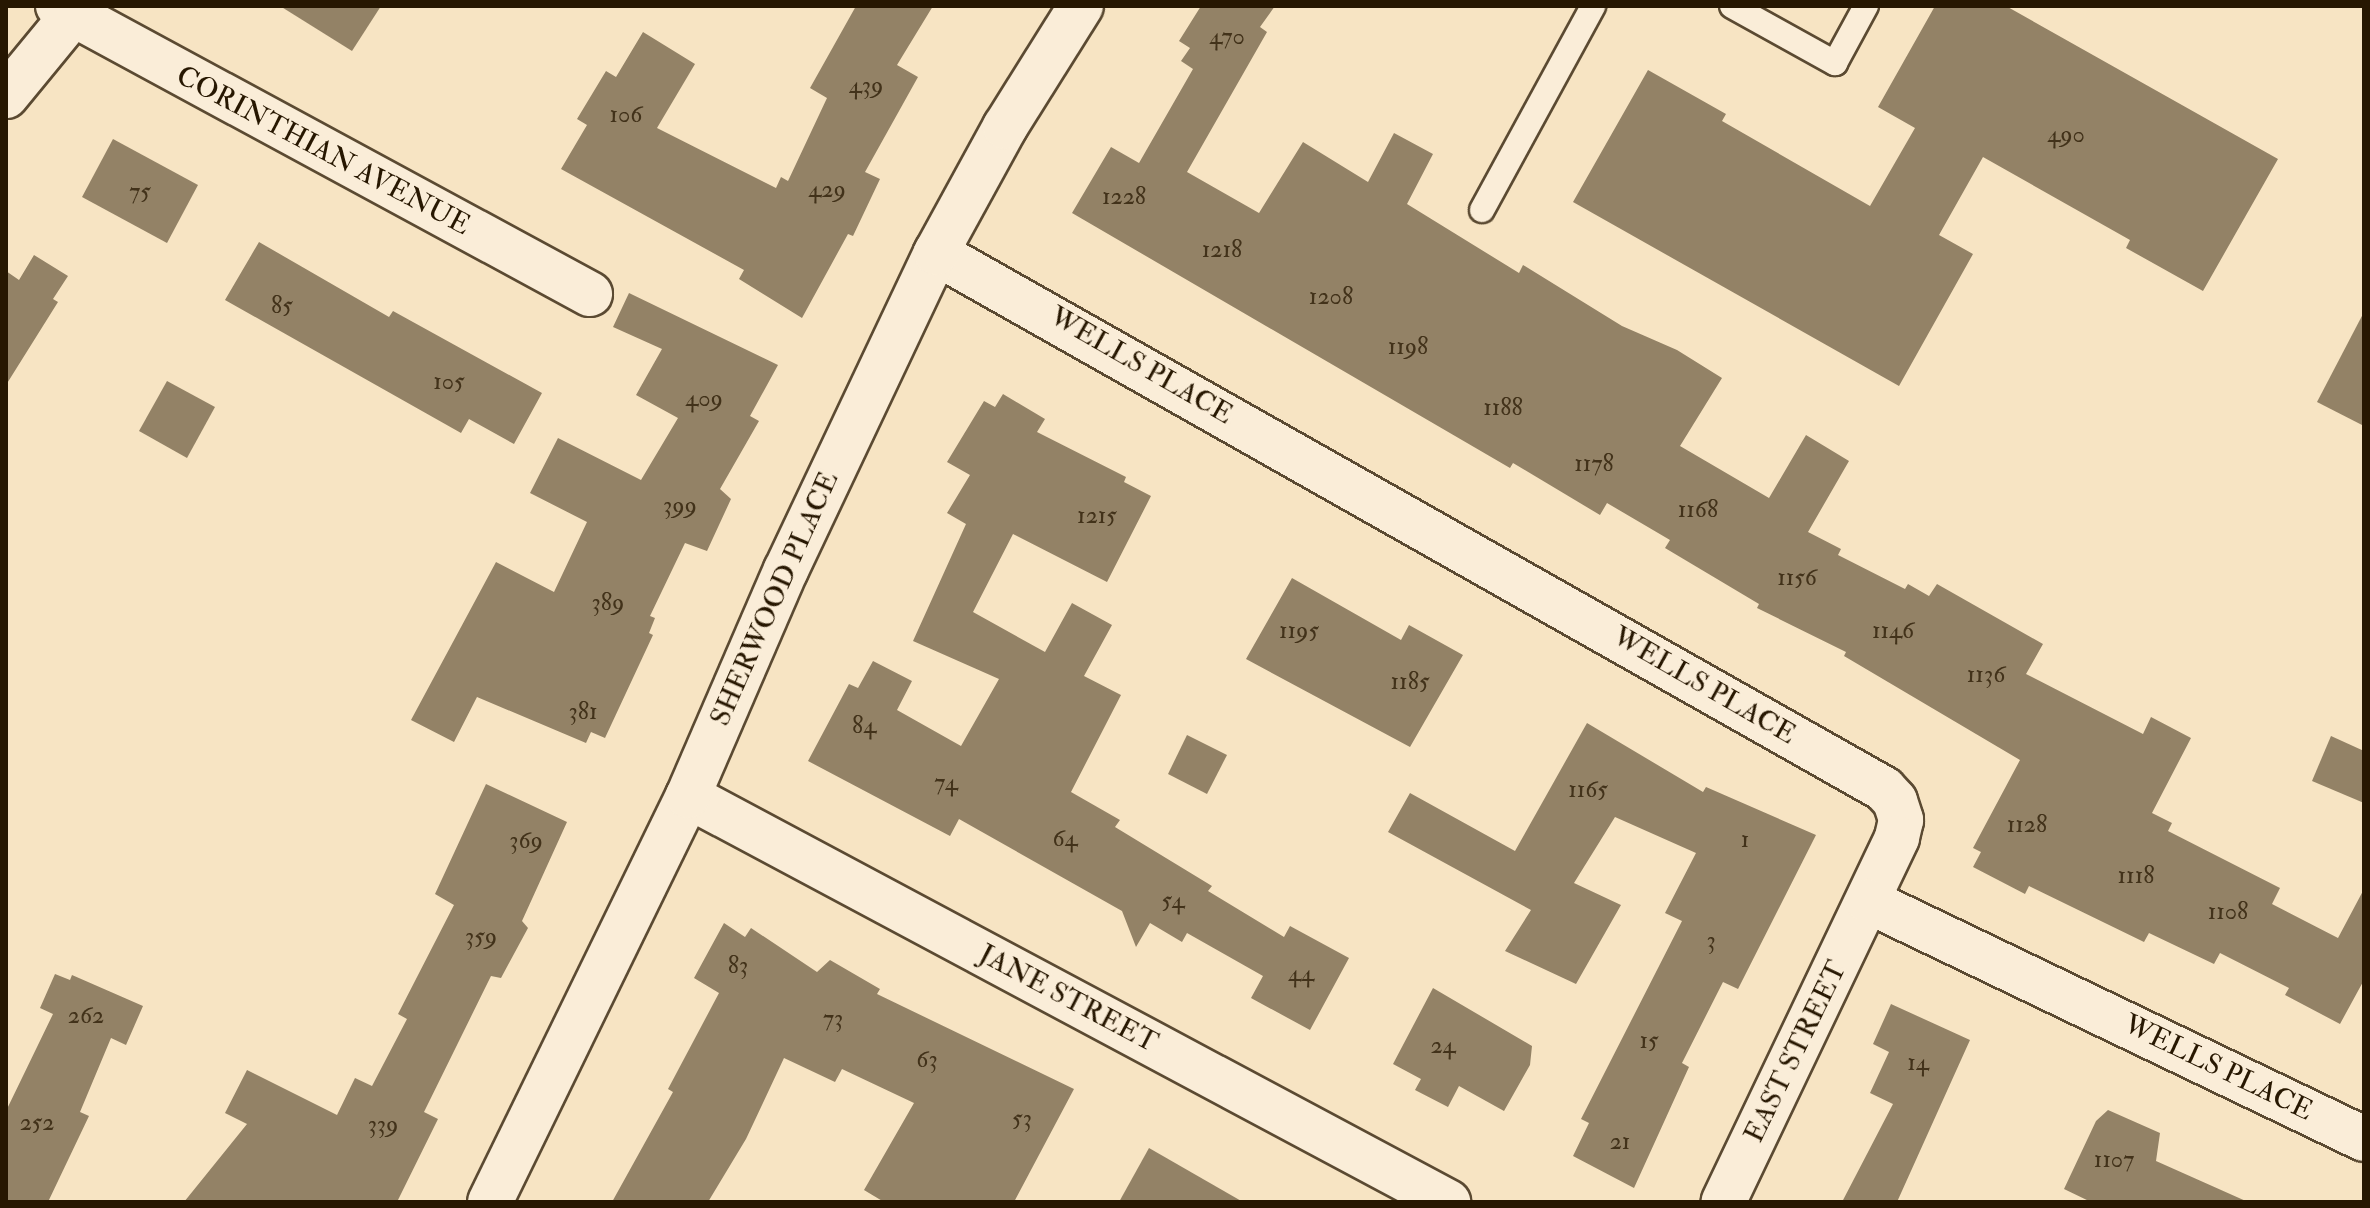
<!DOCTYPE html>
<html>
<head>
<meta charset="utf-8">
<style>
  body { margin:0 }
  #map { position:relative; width:2370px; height:1208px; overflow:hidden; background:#f7e4c3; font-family:"IM FELL Double Pica",serif }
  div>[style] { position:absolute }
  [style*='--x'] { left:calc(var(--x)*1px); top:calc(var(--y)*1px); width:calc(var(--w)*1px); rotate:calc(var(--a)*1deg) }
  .building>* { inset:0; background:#938266 }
  .roads { filter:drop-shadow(2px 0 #5b4a32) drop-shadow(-2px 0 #5b4a32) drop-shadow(0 2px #5b4a32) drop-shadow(0 -2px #5b4a32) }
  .lane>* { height:24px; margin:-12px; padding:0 12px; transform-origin:12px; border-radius:12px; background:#faedd8 }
  .street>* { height:44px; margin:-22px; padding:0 22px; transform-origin:22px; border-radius:22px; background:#faedd8 }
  span { translate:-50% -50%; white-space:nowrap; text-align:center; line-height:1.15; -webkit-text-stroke:7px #faedd8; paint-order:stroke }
  .number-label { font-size:24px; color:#42321a }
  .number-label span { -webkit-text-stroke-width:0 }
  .street-label { font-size:28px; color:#271701 }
  .frame { position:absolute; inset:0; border:8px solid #271701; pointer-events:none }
</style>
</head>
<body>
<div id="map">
  <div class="building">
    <div style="clip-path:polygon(280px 6px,381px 6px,352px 51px)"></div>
    <div style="clip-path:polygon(856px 6px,933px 6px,897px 65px,918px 77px,865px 172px,880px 179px,853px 236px,848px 234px,802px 318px,739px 279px,744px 270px,561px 169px,587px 125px,577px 119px,606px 71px,616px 77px,643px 32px,695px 64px,657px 128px,776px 188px,781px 177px,788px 181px,827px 98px,810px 88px)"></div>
    <div style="clip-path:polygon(1201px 6px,1275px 6px,1260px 27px,1267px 32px,1187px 172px,1259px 213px,1303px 142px,1368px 182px,1394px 133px,1433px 154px,1407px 204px,1519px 273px,1523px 265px,1622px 326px,1677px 350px,1722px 378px,1680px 446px,1769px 498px,1806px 435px,1849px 461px,1808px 532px,1841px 549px,1838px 555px,1905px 589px,1908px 584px,1929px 596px,1937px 584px,2043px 644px,2026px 674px,2143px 734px,2151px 717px,2191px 738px,2152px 813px,2172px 823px,2168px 831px,2280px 888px,2272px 904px,2338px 938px,2364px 889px,2364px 980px,2340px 1024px,2285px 995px,2289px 988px,2220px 953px,2214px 964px,2149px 933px,2144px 942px,2029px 886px,2025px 894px,1973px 867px,1981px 852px,1973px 848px,2020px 760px,1844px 656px,1846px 652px,1757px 608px,1759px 604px,1665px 548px,1670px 540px,1607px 503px,1600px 515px,1513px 463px,1510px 468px,1072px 213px,1111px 147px,1139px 163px,1193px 69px,1181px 61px,1190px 48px,1179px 41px)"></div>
    <div style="clip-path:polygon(1935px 6px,2006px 6px,2278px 159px,2203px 291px,2126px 248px,2130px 240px,1983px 157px,1939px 235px,1973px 254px,1899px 386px,1573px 202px,1648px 70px,1726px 114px,1722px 121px,1870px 206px,1915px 128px,1878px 107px)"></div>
    <div style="clip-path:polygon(113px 139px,198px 185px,167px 243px,82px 197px)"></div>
    <div style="clip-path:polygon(259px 242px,389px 317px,393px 311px,542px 393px,514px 444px,469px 419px,461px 433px,225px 300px)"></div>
    <div style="clip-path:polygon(34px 255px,68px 276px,53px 299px,58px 302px,6px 385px,6px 271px,19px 280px)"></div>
    <div style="clip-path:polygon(629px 293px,778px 365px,750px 416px,759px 421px,720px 489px,731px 499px,707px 551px,685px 543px,650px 616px,655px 618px,649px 633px,653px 635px,605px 738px,591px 732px,586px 743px,477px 697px,454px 742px,411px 720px,496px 562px,554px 592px,587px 522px,530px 493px,558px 438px,641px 480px,678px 418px,636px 395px,662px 349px,613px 327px)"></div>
    <div style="clip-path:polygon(2364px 312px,2364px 426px,2317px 402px)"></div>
    <div style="clip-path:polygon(167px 381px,215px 407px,187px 458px,139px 431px)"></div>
    <div style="clip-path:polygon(1003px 394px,1045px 419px,1037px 432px,1126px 477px,1124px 482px,1151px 496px,1107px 582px,1013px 534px,973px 612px,1045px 652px,1072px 603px,1112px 625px,1084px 676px,1121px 695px,1071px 792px,1120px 820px,1115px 827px,1212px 886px,1208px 891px,1284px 937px,1290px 926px,1349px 958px,1310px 1030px,1251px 998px,1263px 976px,1187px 933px,1182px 942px,1150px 923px,1136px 947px,1122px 911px,959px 819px,950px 836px,808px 761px,849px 684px,858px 688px,873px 661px,912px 681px,897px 710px,961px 746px,999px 679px,913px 641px,966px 524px,947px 513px,970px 475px,947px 462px,984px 401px,995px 407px)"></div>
    <div style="clip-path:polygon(1292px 578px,1401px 640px,1409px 625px,1463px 655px,1410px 747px,1246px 659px)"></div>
    <div style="clip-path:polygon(1587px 723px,1703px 792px,1706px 787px,1816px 835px,1738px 989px,1723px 982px,1682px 1063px,1689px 1067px,1634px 1188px,1573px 1156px,1589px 1123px,1581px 1119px,1682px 921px,1665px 913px,1696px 853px,1615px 817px,1574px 883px,1621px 905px,1576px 984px,1505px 951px,1531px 910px,1388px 832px,1410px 793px,1515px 851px)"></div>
    <div style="clip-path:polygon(1187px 735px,1227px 755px,1207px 794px,1168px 774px)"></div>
    <div style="clip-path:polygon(2331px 736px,2364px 751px,2364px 803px,2312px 781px)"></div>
    <div style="clip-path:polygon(486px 784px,567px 822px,522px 921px,528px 928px,501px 978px,491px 976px,424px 1112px,438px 1119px,397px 1202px,184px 1202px,247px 1124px,225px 1113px,247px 1070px,337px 1115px,355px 1078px,372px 1086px,407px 1019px,398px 1014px,454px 905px,435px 894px)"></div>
    <div style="clip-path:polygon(724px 923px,745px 937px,751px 928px,817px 972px,830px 960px,880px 989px,877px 994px,1074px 1089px,1014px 1202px,884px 1202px,864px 1190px,914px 1103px,842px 1069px,835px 1082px,784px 1058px,746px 1139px,708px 1202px,612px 1202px,673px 1092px,668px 1089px,719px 993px,694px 978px)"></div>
    <div style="clip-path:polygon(55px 974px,70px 980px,72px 975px,143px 1006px,126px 1045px,111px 1038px,80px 1112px,89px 1116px,48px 1202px,6px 1202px,6px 1111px,53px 1014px,40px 1008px)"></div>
    <div style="clip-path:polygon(1433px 988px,1532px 1046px,1530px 1065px,1504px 1111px,1459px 1086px,1448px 1107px,1415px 1090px,1421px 1079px,1393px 1064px)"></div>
    <div style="clip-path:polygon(1891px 1004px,1970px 1040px,1897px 1202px,1842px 1202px,1893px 1104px,1870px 1093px,1889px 1052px,1873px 1044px)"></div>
    <div style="clip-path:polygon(2108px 1110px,2160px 1133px,2156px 1161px,2248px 1202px,2091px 1202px,2064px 1189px,2096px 1121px)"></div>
    <div style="clip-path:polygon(1149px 1148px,1243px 1202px,1119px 1202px)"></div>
  </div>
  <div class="roads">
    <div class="lane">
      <div style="--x:1732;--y:6;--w:118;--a:29"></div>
      <div style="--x:1835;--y:63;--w:65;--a:-61.5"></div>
      <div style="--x:1482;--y:210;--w:232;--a:-61.4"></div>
    </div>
    <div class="street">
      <div style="--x:58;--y:6;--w:605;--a:28.43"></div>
      <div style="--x:6;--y:96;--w:117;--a:-50.6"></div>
      <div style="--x:936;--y:253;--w:1089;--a:29.48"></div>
      <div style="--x:1884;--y:789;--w:16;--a:47"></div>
      <div style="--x:1895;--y:801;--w:20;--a:72"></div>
      <div style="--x:1901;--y:820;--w:18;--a:103"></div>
      <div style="--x:1897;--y:838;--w:403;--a:115.5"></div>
      <div style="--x:688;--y:796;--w:862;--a:28.11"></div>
      <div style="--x:1868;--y:901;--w:550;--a:25.63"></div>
      <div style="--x:490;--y:1202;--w:452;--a:-64"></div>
      <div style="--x:688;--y:796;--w:246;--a:-66.6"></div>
      <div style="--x:786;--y:570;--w:351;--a:-64.7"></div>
      <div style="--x:936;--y:253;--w:144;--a:-61.3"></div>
      <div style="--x:1005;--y:127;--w:143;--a:-57.9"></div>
    </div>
  </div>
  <div class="number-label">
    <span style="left:1227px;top:37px">470</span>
    <span style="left:866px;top:86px">439</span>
    <span style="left:626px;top:115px">106</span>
    <span style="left:2066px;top:135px">490</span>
    <span style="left:827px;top:190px">429</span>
    <span style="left:140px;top:192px">75</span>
    <span style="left:1124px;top:197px">1228</span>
    <span style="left:1222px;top:250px">1218</span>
    <span style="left:1331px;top:297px">1208</span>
    <span style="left:282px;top:306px">85</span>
    <span style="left:1408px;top:347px">1198</span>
    <span style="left:449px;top:382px">105</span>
    <span style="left:704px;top:399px">409</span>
    <span style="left:1503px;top:408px">1188</span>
    <span style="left:1594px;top:464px">1178</span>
    <span style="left:680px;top:506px">399</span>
    <span style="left:1698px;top:510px">1168</span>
    <span style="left:1097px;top:516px">1215</span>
    <span style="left:1797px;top:578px">1156</span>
    <span style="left:608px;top:603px">389</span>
    <span style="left:1299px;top:631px">1195</span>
    <span style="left:1893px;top:631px">1146</span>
    <span style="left:1986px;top:675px">1136</span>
    <span style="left:1410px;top:682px">1185</span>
    <span style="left:583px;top:712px">381</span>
    <span style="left:864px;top:726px">84</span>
    <span style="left:946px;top:783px">74</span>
    <span style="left:1588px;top:790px">1165</span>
    <span style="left:2027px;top:825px">1128</span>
    <span style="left:1065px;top:839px">64</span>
    <span style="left:1745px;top:840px">1</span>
    <span style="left:526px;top:841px">369</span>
    <span style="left:2136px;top:876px">1118</span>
    <span style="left:1173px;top:901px">54</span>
    <span style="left:2228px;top:912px">1108</span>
    <span style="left:481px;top:937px">359</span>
    <span style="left:1711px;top:941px">3</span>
    <span style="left:738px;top:966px">83</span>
    <span style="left:1301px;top:974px">44</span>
    <span style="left:86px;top:1016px">262</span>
    <span style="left:833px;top:1019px">73</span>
    <span style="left:1649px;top:1041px">15</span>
    <span style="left:1443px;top:1046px">24</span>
    <span style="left:927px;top:1060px">63</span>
    <span style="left:1918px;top:1063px">14</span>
    <span style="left:1022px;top:1119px">53</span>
    <span style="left:37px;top:1123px">252</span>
    <span style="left:383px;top:1125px">339</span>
    <span style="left:1620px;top:1142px">21</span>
    <span style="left:2114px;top:1160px">1107</span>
  </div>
  <div class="street-label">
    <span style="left:323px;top:151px;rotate:28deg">CORINTHIAN AVENUE</span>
    <span style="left:1141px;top:366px;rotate:30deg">WELLS PLACE</span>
    <span style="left:775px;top:599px;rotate:-66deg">SHERWOOD PLACE</span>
    <span style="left:1704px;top:686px;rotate:30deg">WELLS PLACE</span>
    <span style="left:1068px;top:999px;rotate:28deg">JANE STREET</span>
    <span style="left:1796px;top:1052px;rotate:-64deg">EAST STREET</span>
    <span style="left:2218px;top:1068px;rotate:26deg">WELLS PLACE</span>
  </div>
  <div class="frame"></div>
</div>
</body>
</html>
